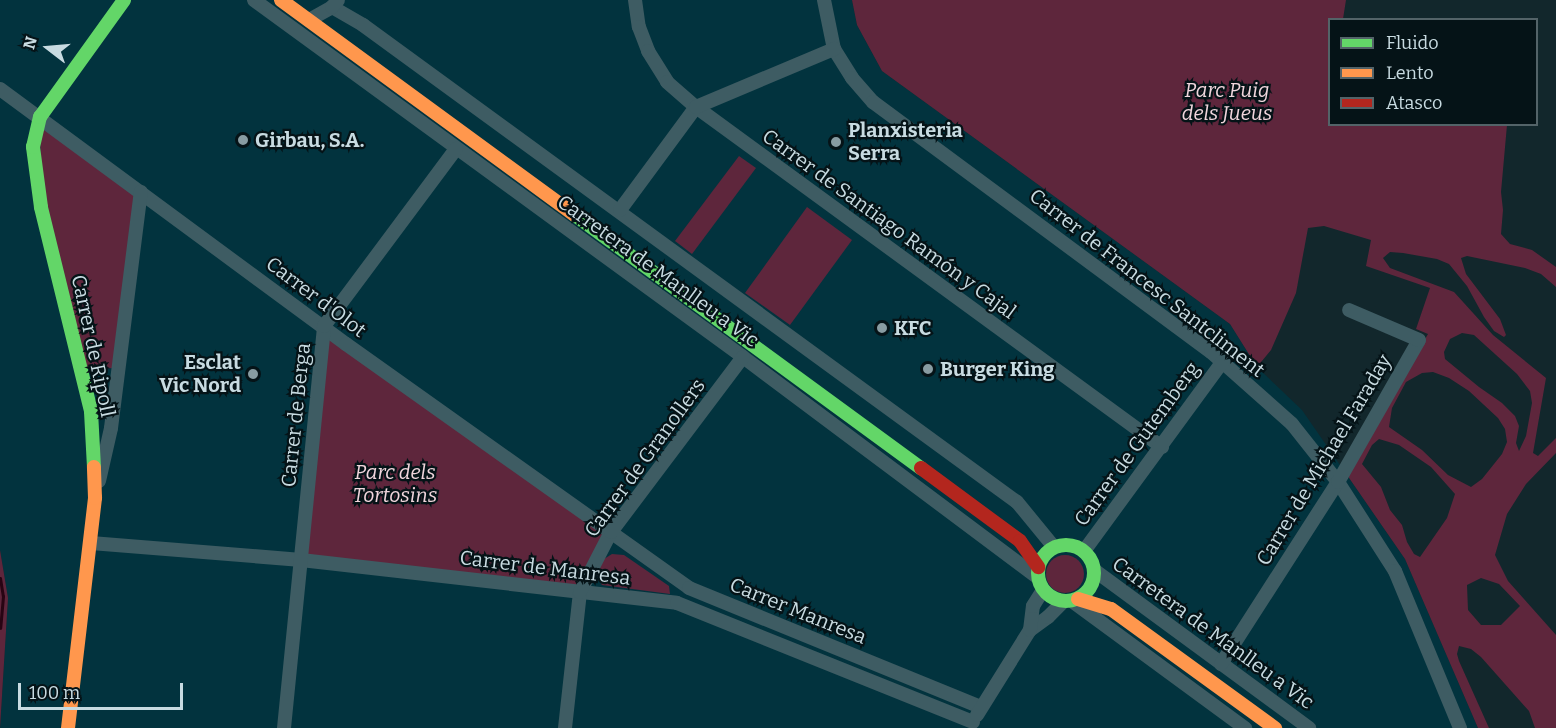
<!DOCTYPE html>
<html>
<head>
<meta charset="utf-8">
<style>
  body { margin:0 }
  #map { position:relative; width:1556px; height:728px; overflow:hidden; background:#12272c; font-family:Bitter,serif }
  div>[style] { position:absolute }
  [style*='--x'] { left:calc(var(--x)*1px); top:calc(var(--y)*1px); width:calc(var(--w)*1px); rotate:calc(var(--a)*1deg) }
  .built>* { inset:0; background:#02333e }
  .green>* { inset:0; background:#5e263c }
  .round { border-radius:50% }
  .stream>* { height:3px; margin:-1.5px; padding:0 1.5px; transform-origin:1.5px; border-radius:1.5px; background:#280413 }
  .street>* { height:14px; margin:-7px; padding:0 7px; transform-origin:7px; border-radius:7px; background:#3e5c63 }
  .fast>* { height:14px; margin:-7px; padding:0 7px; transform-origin:7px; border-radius:7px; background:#63d668 }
  .fast>.ring { margin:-7px; padding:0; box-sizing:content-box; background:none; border:14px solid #63d668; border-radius:50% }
  .slow>* { height:14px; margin:-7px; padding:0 7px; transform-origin:7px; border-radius:7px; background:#ff974d }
  .jam>* { height:14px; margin:-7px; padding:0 7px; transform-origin:7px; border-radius:7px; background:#b3261e }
  .dots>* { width:16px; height:16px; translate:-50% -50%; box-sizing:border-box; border:3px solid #051317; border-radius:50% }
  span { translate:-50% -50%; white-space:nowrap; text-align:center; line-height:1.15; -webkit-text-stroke:4.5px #051317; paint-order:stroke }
  .park-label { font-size:20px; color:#f1d6dd; font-style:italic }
  .poi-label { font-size:20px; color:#c8dbe1; font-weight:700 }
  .left { translate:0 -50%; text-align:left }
  .right { translate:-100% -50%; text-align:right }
  .street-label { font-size:20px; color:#c8dbe1 }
  .legend { position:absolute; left:1328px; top:18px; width:210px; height:108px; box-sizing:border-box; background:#051317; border:2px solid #536368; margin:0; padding:8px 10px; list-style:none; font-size:18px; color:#c8dbe1 }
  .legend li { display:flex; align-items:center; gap:12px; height:30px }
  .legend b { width:30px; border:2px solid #536368 }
  .north { position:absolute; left:18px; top:18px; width:60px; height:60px; -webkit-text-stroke:4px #051317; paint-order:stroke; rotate:286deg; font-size:16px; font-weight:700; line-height:24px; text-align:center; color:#c8dbe1 }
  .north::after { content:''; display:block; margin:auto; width:21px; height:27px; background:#c8dbe1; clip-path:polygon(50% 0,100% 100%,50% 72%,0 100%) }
  .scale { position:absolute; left:18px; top:683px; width:165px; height:27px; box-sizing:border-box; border:3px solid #c8dbe1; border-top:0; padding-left:8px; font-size:18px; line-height:21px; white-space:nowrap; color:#c8dbe1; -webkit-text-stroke:4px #051317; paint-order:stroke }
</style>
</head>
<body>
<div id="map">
  <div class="built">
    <div style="clip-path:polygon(0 0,852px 0,857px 25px,882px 71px,1230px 324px,1257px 367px,1302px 410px,1405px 559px,1478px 728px,0 728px,8px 598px,0 550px)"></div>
  </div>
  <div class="green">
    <div style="clip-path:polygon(evenodd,852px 0,1346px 0,1343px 19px,1330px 20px,1330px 124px,1507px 125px,1501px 192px,1503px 210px,1501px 234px,1510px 244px,1532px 250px,1556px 267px,1556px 287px,1541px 274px,1525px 268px,1467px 256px,1461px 258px,1466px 274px,1500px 319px,1506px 335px,1504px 337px,1494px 331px,1484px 317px,1467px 286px,1449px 264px,1437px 259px,1403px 253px,1390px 252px,1383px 258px,1390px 268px,1454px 292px,1493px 335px,1546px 378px,1533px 453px,1538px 456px,1556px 438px,1556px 453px,1526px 484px,1507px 514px,1495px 555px,1508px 581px,1556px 635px,1556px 728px,1535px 728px,1529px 711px,1481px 657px,1471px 649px,1459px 646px,1457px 654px,1459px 661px,1489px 728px,1478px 728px,1405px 559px,1347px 475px,1428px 334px,1416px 329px,1430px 288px,1366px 266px,1371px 240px,1324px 226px,1308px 228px,1296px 293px,1271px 350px,1257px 367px,1230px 324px,882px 71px,857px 25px,852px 0,1462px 333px,1474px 335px,1517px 374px,1530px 391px,1532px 403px,1526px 436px,1519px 451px,1516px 443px,1519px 426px,1515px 416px,1502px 403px,1479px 387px,1445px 359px,1444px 352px,1450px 339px,1462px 333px,852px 0,1433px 372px,1449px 378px,1469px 391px,1498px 418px,1505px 429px,1507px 442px,1502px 454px,1482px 479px,1471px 487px,1448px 475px,1422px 450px,1389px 427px,1392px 408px,1406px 382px,1422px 373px,1433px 372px,852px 0,1379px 439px,1399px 445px,1431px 467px,1455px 494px,1447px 518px,1420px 557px,1414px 554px,1407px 542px,1402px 525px,1390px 510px,1381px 487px,1362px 464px,1372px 445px,1379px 439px,852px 0,1481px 578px,1499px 584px,1520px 606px,1501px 625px,1481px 625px,1468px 610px,1467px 585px,1481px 578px)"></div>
    <div style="clip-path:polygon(40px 117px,141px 192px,118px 368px,81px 369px,41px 207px)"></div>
    <div style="clip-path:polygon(739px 156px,756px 168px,692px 254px,675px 241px)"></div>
    <div style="clip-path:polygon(807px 207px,852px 240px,790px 325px,745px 293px)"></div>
    <div style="clip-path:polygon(324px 326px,611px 532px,580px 592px,301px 560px)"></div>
    <div style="clip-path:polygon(0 550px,8px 598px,0 728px)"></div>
    <div style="clip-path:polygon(612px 554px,624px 555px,669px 586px,670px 594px,602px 585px,598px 579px,597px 572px,604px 559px)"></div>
    <div class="round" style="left:1046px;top:555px;width:38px;height:38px"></div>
  </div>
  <div class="stream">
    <div style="--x:0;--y:578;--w:18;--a:81"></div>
    <div style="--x:3;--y:596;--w:32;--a:95"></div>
  </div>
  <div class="street">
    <div style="--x:254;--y:0;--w:605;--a:36.13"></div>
    <div style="--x:743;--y:357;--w:367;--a:36.8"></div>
    <div style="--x:635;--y:0;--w:27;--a:82"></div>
    <div style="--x:639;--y:27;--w:26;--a:69"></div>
    <div style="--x:648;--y:51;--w:36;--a:58"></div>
    <div style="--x:667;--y:82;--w:38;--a:41"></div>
    <div style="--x:696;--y:107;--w:577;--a:36.12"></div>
    <div style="--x:824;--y:0;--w:50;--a:78.5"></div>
    <div style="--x:834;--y:49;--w:34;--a:58"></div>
    <div style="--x:852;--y:78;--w:32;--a:49"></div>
    <div style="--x:873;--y:102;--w:420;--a:36.5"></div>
    <div style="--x:1211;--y:352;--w:108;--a:41.6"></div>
    <div style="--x:1292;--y:424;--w:74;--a:51.6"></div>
    <div style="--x:1338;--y:482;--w:106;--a:57.4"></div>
    <div style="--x:1395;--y:571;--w:170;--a:67.5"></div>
    <div style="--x:332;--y:7;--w:36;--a:30"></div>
    <div style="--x:363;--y:25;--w:809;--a:36.11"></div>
    <div style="--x:1017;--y:502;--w:58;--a:50.6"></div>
    <div style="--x:309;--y:20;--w:26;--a:-29"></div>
    <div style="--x:332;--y:7;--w:9;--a:-49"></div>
    <div style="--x:0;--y:89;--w:430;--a:36.4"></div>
    <div style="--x:346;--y:344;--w:421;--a:35.4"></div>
    <div style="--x:689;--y:588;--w:315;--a:22.2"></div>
    <div style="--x:620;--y:210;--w:128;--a:-53.6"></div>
    <div style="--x:696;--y:107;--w:150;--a:-22.8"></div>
    <div style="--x:99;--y:481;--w:54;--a:-77.2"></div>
    <div style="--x:111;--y:428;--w:238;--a:-82.8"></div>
    <div style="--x:91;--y:543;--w:211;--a:4.6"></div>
    <div style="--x:301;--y:560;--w:378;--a:6.5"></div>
    <div style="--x:677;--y:603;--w:319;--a:21.9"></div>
    <div style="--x:1084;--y:551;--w:235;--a:-53.8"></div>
    <div style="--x:1094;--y:570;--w:267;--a:36.3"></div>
    <div style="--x:1072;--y:601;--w:215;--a:36.3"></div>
    <div style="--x:1030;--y:630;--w:22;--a:-36"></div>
    <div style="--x:1048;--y:617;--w:21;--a:-45"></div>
    <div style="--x:1221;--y:664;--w:216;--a:-57.3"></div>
    <div style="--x:1338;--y:482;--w:163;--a:-60.3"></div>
    <div style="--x:1419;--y:340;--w:76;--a:-156.8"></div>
    <div style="--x:977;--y:715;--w:100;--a:-58.1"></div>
    <div style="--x:1030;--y:630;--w:24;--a:-83"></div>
    <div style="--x:1033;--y:606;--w:19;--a:-58"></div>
    <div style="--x:284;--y:728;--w:404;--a:-84.3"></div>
    <div style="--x:324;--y:326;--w:221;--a:-53.3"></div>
    <div style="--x:565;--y:728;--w:137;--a:-83.7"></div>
    <div style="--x:580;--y:592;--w:68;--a:-62.7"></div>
    <div style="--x:611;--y:532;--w:219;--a:-53"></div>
  </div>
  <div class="fast">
    <div style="--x:575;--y:215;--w:429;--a:36.2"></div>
    <div style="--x:94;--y:467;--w:56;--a:-93.1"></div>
    <div style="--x:91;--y:411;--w:210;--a:-103.8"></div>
    <div style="--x:41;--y:207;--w:61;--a:-97.6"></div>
    <div style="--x:33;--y:147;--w:31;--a:-77"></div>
    <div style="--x:40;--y:117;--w:144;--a:-54.3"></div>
    <div class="ring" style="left:1038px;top:545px;width:42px;height:42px"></div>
  </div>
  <div class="slow">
    <div style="--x:281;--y:0;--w:364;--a:36.2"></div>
    <div style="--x:1078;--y:599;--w:34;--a:17"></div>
    <div style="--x:1111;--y:609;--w:203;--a:36"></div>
    <div style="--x:68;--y:728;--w:232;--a:-83.3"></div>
    <div style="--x:95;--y:498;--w:31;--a:-92"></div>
  </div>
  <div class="jam">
    <div style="--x:921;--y:468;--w:123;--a:36.4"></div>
    <div style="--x:1020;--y:541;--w:32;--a:55"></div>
  </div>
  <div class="dots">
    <div style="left:243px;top:140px;background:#889ca2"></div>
    <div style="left:836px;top:142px;background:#889ca2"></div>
    <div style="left:882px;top:328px;background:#889ca2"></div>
    <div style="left:928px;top:369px;background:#889ca2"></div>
    <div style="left:253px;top:374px;background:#889ca2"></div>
  </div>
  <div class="park-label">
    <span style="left:1227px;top:102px">Parc Puig<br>dels Jueus</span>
    <span style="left:395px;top:484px">Parc dels<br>Tortosins</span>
  </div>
  <div class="poi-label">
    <span class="left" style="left:848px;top:142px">Planxisteria<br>Serra</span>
    <span class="left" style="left:255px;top:140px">Girbau, S.A.</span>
    <span class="left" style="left:894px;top:328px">KFC</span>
    <span class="right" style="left:241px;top:374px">Esclat<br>Vic Nord</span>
    <span class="left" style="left:940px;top:369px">Burger King</span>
  </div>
  <div class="street-label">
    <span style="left:889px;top:224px;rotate:36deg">Carrer de Santiago Ramón y Cajal</span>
    <span style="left:658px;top:271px;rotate:36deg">Carretera de Manlleu a Vic</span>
    <span style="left:1147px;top:283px;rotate:38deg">Carrer de Francesc Santcliment</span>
    <span style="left:316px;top:297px;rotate:37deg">Carrer d'Olot</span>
    <span style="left:93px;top:346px;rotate:78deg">Carrer de Ripoll</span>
    <span style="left:296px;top:415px;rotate:-84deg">Carrer de Berga</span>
    <span style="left:1137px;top:444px;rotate:-54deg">Carrer de Gutemberg</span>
    <span style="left:645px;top:458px;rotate:-54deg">Carrer de Granollers</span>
    <span style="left:1324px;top:460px;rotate:-59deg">Carrer de Michael Faraday</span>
    <span style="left:545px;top:568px;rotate:7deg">Carrer de Manresa</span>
    <span style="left:798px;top:611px;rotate:22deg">Carrer Manresa</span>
    <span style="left:1213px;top:633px;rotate:36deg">Carretera de Manlleu a Vic</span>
  </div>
  <ul class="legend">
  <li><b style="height:8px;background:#63d668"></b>Fluido</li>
  <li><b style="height:8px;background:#ff974d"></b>Lento</li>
  <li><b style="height:8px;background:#b3261e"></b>Atasco</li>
  </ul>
  <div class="north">N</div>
  <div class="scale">100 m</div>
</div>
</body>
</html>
